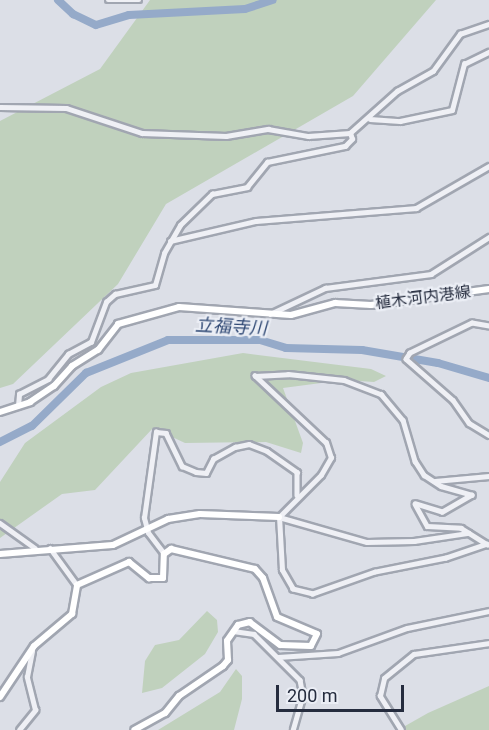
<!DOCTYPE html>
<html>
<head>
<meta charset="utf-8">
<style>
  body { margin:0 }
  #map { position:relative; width:489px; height:730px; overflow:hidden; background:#dcdfe7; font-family:Roboto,"Noto Sans JP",sans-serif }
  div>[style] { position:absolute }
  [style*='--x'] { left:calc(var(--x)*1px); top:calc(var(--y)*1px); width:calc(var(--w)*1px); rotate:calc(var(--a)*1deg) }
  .green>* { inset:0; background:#c0d1bd }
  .river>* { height:8px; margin:-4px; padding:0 4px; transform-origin:4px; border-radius:4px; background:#95aac9 }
  .roads { filter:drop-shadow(2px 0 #a1a6b1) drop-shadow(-2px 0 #a1a6b1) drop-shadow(0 2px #a1a6b1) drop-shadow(0 -2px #a1a6b1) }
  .minor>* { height:4.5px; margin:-2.25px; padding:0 2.25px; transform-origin:2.25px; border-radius:2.25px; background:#eff0f5 }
  .major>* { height:6px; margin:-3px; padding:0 3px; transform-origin:3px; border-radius:3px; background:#fff }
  span { translate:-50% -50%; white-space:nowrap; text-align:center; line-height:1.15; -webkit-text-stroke:4.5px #ebeef5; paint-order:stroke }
  .street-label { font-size:16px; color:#252c3e }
  .water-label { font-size:18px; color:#2e4773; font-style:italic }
  .scale { position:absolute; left:276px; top:685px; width:128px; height:27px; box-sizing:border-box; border:3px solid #252c3e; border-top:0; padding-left:8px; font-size:18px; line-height:21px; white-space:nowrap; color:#252c3e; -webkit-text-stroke:4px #ebeef5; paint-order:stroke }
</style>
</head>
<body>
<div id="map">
  <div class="green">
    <div style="clip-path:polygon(150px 0,436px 0,353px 96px,166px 204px,118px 284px,13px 384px,0 388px,0 121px,100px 69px)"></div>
    <div style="clip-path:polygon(243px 353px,371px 369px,386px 376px,374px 382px,344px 380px,283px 388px,303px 443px,301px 453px,266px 442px,185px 443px,153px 428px,95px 490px,62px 494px,0 538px,0 482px,25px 443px,101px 387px,131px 373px)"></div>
    <div style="clip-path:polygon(207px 611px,217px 620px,218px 632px,205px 654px,162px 688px,142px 693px,145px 661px,155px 645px,179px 640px)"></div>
    <div style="clip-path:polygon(236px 669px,242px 676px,242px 699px,234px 730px,158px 730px,220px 692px)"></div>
    <div style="clip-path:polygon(489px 686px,489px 730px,398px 730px,428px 713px)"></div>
  </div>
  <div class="river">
    <div style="--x:58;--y:0;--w:21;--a:43"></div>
    <div style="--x:73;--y:14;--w:25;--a:26"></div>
    <div style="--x:96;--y:25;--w:34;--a:-17"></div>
    <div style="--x:129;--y:15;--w:116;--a:-3"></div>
    <div style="--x:245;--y:9;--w:29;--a:-18"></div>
    <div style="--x:0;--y:442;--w:36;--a:-27"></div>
    <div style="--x:32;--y:426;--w:76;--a:-44.5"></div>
    <div style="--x:86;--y:373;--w:88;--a:-21.9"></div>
    <div style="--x:168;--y:340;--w:92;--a:0"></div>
    <div style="--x:260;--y:340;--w:27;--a:17"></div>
    <div style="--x:286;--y:348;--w:76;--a:1.5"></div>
    <div style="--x:362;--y:350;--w:77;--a:9.7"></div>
    <div style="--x:438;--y:363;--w:53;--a:16.4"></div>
  </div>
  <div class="roads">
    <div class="minor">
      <div style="--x:108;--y:0;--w:31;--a:0"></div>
      <div style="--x:0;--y:107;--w:66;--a:0.9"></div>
      <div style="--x:66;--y:108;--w:80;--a:18.2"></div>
      <div style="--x:142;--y:133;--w:84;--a:2"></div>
      <div style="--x:226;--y:136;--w:43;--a:-9.5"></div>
      <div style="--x:268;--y:129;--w:41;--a:9.9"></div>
      <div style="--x:308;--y:136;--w:42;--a:-4.1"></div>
      <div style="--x:350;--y:133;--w:63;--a:-41.8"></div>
      <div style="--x:397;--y:91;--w:41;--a:-29.1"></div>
      <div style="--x:433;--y:71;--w:46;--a:-53.9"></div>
      <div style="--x:460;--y:34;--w:31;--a:-19"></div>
      <div style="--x:370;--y:119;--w:30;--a:4"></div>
      <div style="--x:400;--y:121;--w:53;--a:-11.9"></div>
      <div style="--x:452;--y:110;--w:48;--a:-75.4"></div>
      <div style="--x:464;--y:64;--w:28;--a:-26"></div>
      <div style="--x:170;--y:241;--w:88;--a:-13.1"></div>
      <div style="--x:256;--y:221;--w:161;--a:-4.6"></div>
      <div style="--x:416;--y:208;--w:84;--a:-29.9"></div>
      <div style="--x:270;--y:314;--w:61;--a:-25.3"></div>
      <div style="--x:325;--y:288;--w:107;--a:-7.5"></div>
      <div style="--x:431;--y:274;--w:69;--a:-32.5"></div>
      <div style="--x:489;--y:326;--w:17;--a:-170"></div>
      <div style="--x:472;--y:323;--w:69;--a:154.2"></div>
      <div style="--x:410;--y:353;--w:7;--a:124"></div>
      <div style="--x:406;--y:359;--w:62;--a:41.1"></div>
      <div style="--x:453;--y:400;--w:28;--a:55"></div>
      <div style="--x:469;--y:423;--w:23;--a:31"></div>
      <div style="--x:288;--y:374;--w:56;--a:6.1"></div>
      <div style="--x:344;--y:380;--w:40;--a:21"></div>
      <div style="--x:381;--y:394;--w:34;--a:50"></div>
      <div style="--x:403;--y:420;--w:43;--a:73.7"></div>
      <div style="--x:415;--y:461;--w:17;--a:57"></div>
      <div style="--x:424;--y:475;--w:20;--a:33"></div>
      <div style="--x:441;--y:486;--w:32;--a:16"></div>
      <div style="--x:472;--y:495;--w:34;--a:150"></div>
      <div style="--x:442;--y:512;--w:28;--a:-163"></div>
      <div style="--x:415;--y:504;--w:25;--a:61"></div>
      <div style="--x:427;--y:526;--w:34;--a:3"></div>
      <div style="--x:461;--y:528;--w:31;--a:32"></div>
      <div style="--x:487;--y:544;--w:43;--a:161.1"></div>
      <div style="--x:446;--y:558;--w:72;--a:168.8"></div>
      <div style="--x:375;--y:572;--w:66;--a:160.5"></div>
      <div style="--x:313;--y:594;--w:21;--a:-166"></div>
      <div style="--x:293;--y:589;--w:22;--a:-120"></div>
      <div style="--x:282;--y:570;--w:53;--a:-93.2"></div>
      <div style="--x:279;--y:517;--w:59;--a:-45"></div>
      <div style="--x:321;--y:475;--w:20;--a:-60"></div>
      <div style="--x:331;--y:458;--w:16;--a:-108"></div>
      <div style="--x:326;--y:443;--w:98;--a:-136.7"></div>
      <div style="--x:255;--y:376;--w:33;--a:-3"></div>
      <div style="--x:18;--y:406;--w:12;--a:-85"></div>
      <div style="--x:19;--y:394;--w:33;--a:-27"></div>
      <div style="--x:48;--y:379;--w:32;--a:-51"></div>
      <div style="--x:68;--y:354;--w:26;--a:-28"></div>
      <div style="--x:91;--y:342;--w:43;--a:-69.4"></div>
      <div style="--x:106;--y:302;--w:12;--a:-42"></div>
      <div style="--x:115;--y:294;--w:41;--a:-12.7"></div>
      <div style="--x:155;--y:285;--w:33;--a:-74"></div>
      <div style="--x:164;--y:253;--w:32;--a:-60"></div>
      <div style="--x:180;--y:225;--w:45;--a:-44.1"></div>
      <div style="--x:212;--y:194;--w:36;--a:-11"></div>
      <div style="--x:247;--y:187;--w:32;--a:-51"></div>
      <div style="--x:267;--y:162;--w:80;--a:-11.6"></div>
      <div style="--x:345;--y:146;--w:10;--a:-45"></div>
      <div style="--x:352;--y:139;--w:6;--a:-108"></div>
      <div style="--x:435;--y:481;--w:54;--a:-5.3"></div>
      <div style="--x:279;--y:517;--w:91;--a:15.9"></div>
      <div style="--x:367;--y:542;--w:47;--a:-1.2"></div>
      <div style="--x:414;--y:541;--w:55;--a:-8.4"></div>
      <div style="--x:0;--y:523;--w:43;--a:35.5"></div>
      <div style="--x:50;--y:548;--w:46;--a:53.9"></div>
      <div style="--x:164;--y:554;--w:26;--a:-127"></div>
      <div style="--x:148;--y:533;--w:16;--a:-105"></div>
      <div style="--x:144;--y:518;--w:87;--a:-82.1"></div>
      <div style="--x:156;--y:432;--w:10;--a:6"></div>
      <div style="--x:166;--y:433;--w:37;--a:64"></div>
      <div style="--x:182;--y:466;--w:15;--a:23"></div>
      <div style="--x:196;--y:472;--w:10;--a:6"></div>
      <div style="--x:206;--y:473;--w:16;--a:-63"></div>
      <div style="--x:213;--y:459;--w:25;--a:-29"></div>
      <div style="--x:235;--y:447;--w:14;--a:-12"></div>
      <div style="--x:249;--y:444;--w:19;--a:21"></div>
      <div style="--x:267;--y:451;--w:37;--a:35"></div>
      <div style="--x:297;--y:472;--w:23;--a:90"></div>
      <div style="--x:233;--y:631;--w:21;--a:8"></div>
      <div style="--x:254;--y:634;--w:65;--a:45"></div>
      <div style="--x:300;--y:680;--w:16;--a:79"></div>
      <div style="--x:303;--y:696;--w:35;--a:106"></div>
      <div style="--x:278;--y:657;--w:60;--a:-3.8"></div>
      <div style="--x:338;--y:653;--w:73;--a:-19.9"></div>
      <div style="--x:407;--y:628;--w:84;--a:-11.7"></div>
      <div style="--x:19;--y:730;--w:26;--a:-51"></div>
      <div style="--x:35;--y:710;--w:34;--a:-104"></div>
      <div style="--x:27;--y:677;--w:26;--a:-79"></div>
      <div style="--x:401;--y:730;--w:40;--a:-122"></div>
      <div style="--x:380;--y:696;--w:18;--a:-77"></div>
      <div style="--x:384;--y:678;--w:38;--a:-39"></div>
      <div style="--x:414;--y:654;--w:76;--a:-8.3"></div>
    </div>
    <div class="major">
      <div style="--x:0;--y:412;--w:32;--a:-18"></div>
      <div style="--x:30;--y:402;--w:29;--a:-34"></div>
      <div style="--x:54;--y:386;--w:27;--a:-48"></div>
      <div style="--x:72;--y:366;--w:31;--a:-32"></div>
      <div style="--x:98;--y:350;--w:33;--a:-52"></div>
      <div style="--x:118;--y:324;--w:63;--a:-15.6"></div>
      <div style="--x:179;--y:307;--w:112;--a:4.1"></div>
      <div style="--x:291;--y:315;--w:46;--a:-15.3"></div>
      <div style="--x:335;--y:303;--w:36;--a:3"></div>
      <div style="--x:371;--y:305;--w:119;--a:-7.7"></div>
      <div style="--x:0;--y:554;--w:113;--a:-4.6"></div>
      <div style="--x:113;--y:545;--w:61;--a:-25.3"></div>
      <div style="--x:168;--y:519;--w:32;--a:-9"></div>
      <div style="--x:200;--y:514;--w:79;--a:2.2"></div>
      <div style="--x:0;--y:697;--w:61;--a:-56.3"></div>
      <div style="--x:34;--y:646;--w:50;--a:-40.1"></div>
      <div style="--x:72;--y:614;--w:29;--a:-80"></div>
      <div style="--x:77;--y:585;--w:57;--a:-23.9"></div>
      <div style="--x:129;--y:562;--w:26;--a:39"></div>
      <div style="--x:149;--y:578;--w:14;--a:0"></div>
      <div style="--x:163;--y:578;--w:24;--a:-88"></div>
      <div style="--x:164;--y:554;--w:9;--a:-36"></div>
      <div style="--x:171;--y:549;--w:86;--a:13.4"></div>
      <div style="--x:255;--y:569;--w:12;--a:48"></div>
      <div style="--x:263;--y:578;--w:41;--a:70.3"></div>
      <div style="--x:277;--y:617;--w:43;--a:23"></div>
      <div style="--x:317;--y:634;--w:13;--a:117"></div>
      <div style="--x:311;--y:646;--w:31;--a:-178"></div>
      <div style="--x:280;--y:645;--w:38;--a:-143"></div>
      <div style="--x:250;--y:622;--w:12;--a:166"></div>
      <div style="--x:238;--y:625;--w:19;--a:125"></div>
      <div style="--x:227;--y:641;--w:19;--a:87"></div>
      <div style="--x:228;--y:660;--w:8;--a:130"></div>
      <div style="--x:223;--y:666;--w:53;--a:145.7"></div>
      <div style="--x:179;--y:696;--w:22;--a:129"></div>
      <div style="--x:165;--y:713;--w:35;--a:151"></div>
    </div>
  </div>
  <div class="street-label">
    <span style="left:423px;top:298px;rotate:-7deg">植木河内港線</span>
  </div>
  <div class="water-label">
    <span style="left:231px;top:327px;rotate:3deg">立福寺川</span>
  </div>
  <div class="scale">200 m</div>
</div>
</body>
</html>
